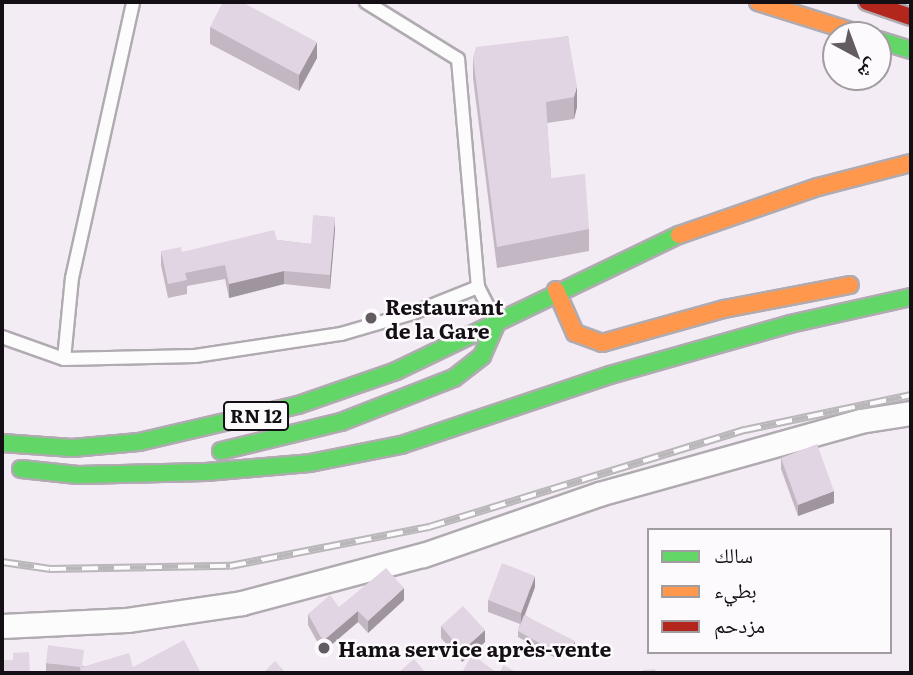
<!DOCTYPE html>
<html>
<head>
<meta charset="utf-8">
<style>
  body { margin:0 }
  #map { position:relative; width:913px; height:675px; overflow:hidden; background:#f4ecf4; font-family:Literata,"Noto Naskh Arabic",serif }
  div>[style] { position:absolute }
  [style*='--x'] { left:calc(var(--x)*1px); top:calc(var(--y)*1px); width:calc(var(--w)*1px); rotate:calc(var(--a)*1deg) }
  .roads { filter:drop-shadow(2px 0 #b0abb0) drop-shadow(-2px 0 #b0abb0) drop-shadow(0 2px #b0abb0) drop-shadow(0 -2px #b0abb0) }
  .lane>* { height:12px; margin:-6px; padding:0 6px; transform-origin:6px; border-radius:6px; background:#fdfcfd }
  .street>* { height:23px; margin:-11.5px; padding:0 11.5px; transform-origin:11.5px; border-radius:11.5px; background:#fdfcfd }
  .fast>* { height:16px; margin:-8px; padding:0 8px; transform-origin:8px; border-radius:8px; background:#63d668 }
  .slow>* { height:16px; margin:-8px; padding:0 8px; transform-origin:8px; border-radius:8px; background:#ff974d }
  .jam>* { height:16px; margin:-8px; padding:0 8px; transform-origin:8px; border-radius:8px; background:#b3261e }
  .rail>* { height:8px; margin-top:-4px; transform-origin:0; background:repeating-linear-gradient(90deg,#fdfafd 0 16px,#b9b7b9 0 32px); box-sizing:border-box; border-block:2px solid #b9b7b9 }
  .wall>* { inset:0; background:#c2b7c3 }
  .shaded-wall>* { inset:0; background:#9e959f }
  .building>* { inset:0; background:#e2d5e3 }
  .dots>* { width:19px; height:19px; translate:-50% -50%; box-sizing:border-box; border:4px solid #fdfafd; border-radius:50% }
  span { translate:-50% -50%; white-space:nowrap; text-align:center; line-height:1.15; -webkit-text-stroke:5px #fdfafd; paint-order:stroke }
  .shield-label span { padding:2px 5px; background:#fdfafd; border:2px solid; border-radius:5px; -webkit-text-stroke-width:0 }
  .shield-label { font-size:19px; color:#140f14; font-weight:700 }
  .poi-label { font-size:21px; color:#140f14; font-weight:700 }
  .left { translate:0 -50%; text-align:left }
  .frame { position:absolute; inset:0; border:4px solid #140f14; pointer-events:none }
  .legend { position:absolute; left:647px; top:528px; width:245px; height:126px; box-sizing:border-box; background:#fdfafd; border:2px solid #a09ca0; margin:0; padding:9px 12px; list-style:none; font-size:21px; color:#140f14 }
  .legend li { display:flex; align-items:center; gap:14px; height:35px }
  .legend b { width:35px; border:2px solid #a09ca0 }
  .north { position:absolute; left:822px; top:21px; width:70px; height:70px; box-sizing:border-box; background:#fdfafd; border:2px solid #a09ca0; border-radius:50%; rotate:139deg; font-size:19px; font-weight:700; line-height:28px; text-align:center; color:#140f14 }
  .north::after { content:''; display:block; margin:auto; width:24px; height:32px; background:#625c62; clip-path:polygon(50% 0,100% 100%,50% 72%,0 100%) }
</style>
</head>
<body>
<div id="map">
  <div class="roads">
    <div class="lane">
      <div style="--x:366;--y:2;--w:108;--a:31.8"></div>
      <div style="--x:458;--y:59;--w:229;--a:85"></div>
      <div style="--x:478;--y:287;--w:37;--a:63"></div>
      <div style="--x:2;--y:337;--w:66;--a:19.5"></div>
      <div style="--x:64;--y:359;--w:131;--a:-1.3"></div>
      <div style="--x:195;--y:356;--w:148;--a:-8.6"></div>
      <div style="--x:341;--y:334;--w:75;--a:-16.3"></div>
      <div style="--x:413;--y:313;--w:70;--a:-21.8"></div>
      <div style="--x:64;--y:359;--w:81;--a:-84.4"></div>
      <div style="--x:72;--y:278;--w:283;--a:-77.5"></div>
    </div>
    <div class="street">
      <div style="--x:2;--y:626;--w:125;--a:-2.7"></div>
      <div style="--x:127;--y:620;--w:116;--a:-8.4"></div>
      <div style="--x:242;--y:603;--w:187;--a:-14.9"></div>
      <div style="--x:423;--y:555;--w:186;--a:-19.1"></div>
      <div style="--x:599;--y:494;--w:271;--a:-15.6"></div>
      <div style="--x:860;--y:421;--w:52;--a:-8.9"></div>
    </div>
    <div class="fast">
      <div style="--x:878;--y:40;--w:34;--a:17"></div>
      <div style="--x:2;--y:443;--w:70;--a:4.1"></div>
      <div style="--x:72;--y:448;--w:67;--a:-5.1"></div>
      <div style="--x:139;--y:442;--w:163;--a:-13.1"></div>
      <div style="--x:298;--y:405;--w:104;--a:-19.1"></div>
      <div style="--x:396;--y:371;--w:314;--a:-25.7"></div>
      <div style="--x:221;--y:451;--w:123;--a:-13.6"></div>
      <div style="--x:341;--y:422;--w:121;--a:-21.3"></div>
      <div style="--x:454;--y:378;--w:36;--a:-38"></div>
      <div style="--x:482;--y:356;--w:36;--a:-66"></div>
      <div style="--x:21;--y:469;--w:57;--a:6"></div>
      <div style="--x:78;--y:475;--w:128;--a:-1.3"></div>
      <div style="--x:206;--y:472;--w:104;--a:-4.9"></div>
      <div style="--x:310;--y:463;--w:93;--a:-11.2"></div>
      <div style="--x:401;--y:445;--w:220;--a:-18.5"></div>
      <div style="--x:610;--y:375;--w:187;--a:-15.8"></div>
      <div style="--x:790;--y:324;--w:124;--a:-12.6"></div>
    </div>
    <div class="slow">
      <div style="--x:758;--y:2;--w:110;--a:17.4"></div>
      <div style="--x:679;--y:235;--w:147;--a:-19.1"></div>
      <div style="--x:818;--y:187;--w:96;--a:-14.5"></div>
      <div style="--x:556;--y:290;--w:47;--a:66.2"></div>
      <div style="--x:575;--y:333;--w:29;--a:20"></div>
      <div style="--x:602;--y:343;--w:127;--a:-15.6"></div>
      <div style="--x:724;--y:309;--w:128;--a:-10.8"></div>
    </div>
    <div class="jam">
      <div style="--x:867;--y:2;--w:46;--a:18.8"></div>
    </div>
  </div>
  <div class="rail">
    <div style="--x:2;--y:562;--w:49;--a:8.3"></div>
    <div style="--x:50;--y:569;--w:180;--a:-1"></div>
    <div style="--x:230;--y:566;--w:203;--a:-11.1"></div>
    <div style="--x:429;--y:527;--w:331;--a:-17.1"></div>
    <div style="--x:745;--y:430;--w:170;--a:-11.9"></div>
  </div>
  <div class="wall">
    <div style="clip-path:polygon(210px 27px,317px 58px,299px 91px,210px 44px)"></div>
    <div style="clip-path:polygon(568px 36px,577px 107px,574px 119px,547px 123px,551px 178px,589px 229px,589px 251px,497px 268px,473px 78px,473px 57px)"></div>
    <div style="clip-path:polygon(335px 230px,330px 289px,284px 284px,229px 298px,225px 279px,187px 286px,187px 294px,168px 298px,161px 265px,161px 251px,182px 252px,277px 240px,311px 244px)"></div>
    <div style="clip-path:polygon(781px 458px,834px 503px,798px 516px,781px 469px)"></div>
    <div style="clip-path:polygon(535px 587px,525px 615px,575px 647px,570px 659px,562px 655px,559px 660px,518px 637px,518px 631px,520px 624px,488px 612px,488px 600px)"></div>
    <div style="clip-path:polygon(404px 600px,368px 633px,358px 622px,323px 652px,308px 625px,308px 614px,339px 607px)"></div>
    <div style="clip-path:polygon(441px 626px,485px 642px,462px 662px,441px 638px)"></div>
    <div style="clip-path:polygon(46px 663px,84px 666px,133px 667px,201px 673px,46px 673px)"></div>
  </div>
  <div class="shaded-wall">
    <div style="clip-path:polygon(317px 42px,317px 58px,299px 91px,299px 75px)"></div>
    <div style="clip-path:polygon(577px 86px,577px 107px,574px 119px,574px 97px)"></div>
    <div style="clip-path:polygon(335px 217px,335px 230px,330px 289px,330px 275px)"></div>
    <div style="clip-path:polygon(284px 271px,284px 284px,229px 298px,229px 284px)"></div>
    <div style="clip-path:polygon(834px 491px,834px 503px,798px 516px,798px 505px)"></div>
    <div style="clip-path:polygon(535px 576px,535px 587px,521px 624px,521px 613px)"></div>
    <div style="clip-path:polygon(404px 588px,404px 600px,368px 633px,368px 621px)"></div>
    <div style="clip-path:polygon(358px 611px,358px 622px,323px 652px,323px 641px)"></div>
    <div style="clip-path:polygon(485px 630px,485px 642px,462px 662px,462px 651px)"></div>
    <div style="clip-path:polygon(575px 641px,575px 647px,570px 659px,570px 653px)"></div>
  </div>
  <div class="building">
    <div style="clip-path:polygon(223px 2px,242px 2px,317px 42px,299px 75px,210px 27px)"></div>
    <div style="clip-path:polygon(568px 36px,577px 86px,574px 97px,546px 102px,551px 178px,585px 174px,589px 229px,497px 247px,473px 57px,476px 47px)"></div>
    <div style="clip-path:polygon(313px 215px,335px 217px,330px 275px,284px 271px,229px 284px,225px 265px,185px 273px,187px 280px,168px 284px,161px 251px,181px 247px,182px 252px,274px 230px,277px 240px,311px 244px)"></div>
    <div style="clip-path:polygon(817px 444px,834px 491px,798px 505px,781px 458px)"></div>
    <div style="clip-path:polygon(502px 563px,535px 576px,521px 613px,488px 600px)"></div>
    <div style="clip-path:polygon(386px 568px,404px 588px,368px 621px,358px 611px,323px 641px,308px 614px,330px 595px,339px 607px)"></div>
    <div style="clip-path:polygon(463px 606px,485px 630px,462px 651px,441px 626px)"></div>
    <div style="clip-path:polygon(524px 615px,575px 641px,570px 653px,562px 649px,559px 654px,518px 631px)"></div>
    <div style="clip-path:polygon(184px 640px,201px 673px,81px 673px,80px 667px,46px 663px,48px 645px,84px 650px,82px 667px,129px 653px,133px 667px)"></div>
    <div style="clip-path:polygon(29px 652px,30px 673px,2px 673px,2px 660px,13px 660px,13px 653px)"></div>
    <div style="clip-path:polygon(472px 654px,497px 673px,462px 673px)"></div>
    <div style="clip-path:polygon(414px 659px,426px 673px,398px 673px)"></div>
    <div style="clip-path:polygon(275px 661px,286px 673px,263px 673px)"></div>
    <div style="clip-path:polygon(504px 665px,517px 673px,499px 673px)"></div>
    <div style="clip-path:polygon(655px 669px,656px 673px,641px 673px,643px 670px)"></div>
  </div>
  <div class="dots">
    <div style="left:371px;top:318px;background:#625c62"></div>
    <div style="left:324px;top:648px;background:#625c62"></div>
  </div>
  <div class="shield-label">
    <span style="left:256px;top:416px">RN 12</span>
  </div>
  <div class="poi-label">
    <span class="left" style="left:385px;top:318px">Restaurant<br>de la Gare</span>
    <span class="left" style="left:338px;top:648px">Hama service après-vente</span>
  </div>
  <div class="frame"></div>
  <ul class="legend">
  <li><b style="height:9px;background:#63d668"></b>سالك</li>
  <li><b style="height:9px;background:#ff974d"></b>بطيء</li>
  <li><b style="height:9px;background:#b3261e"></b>مزدحم</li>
  </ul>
  <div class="north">ش</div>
</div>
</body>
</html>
